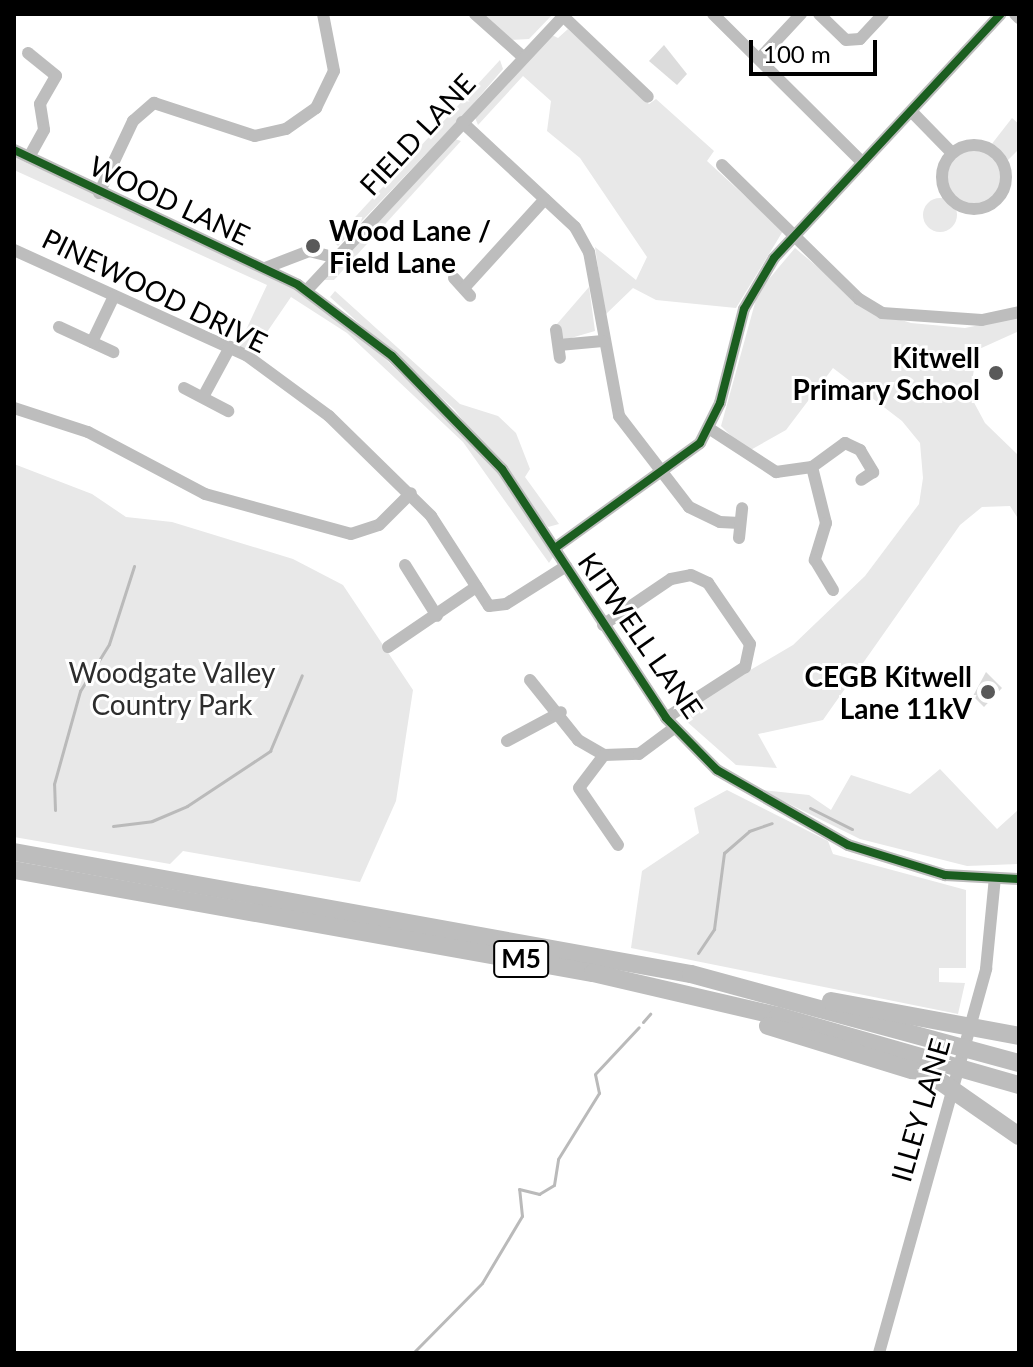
<!DOCTYPE html>
<html>
<head>
<meta charset="utf-8">
<style>
  body { margin:0 }
  #map { position:relative; width:1033px; height:1367px; overflow:hidden; background:#fff; font-family:Lato,sans-serif }
  div>[style] { position:absolute }
  [style*='--x'] { left:calc(var(--x)*1px); top:calc(var(--y)*1px); width:calc(var(--w)*1px); rotate:calc(var(--a)*1deg) }
  .green>* { inset:0; background:#e8e8e8 }
  .round { border-radius:50% }
  .stream>* { height:3px; margin:-1.5px; padding:0 1.5px; transform-origin:1.5px; border-radius:1.5px; background:#bababa }
  .building>* { inset:0; background:#dcdcdc }
  .minor>* { height:12px; margin:-6px; padding:0 6px; transform-origin:6px; border-radius:6px; background:#bdbdbd }
  .minor>.ring { margin:-6px; padding:0; box-sizing:content-box; background:none; border:12px solid #bdbdbd; border-radius:50% }
  .highway>* { height:18px; margin:-9px; padding:0 9px; transform-origin:9px; border-radius:9px; background:#bdbdbd }
  .cycleway>* { height:8px; margin:-4px; padding:0 4px; transform-origin:4px; border-radius:4px; background:#1b5e20 }
  .dots>* { width:22px; height:22px; translate:-50% -50%; box-sizing:border-box; border:4px solid #fff; border-radius:50% }
  span { translate:-50% -50%; white-space:nowrap; text-align:center; line-height:1.15; -webkit-text-stroke:6px #fff; paint-order:stroke }
  .shield-label span { padding:2px 6px; background:#fff; border:2px solid; border-radius:6px; -webkit-text-stroke-width:0 }
  .shield-label { font-size:26px; color:#000; font-weight:700 }
  .street-label { font-size:28px; color:#000 }
  .poi-label { font-size:28px; color:#000; font-weight:700 }
  .left { translate:0 -50%; text-align:left }
  .right { translate:-100% -50%; text-align:right }
  .park-label { font-size:28px; color:#2d2d2d }
  .frame { position:absolute; inset:0; border:16px solid #000; pointer-events:none }
  .scale { position:absolute; left:749px; top:40px; width:128px; height:36px; box-sizing:border-box; border:4px solid #000; border-top:0; padding-left:10px; font-size:24px; line-height:28px; white-space:nowrap; color:#000; -webkit-text-stroke:6px #fff; paint-order:stroke }
</style>
</head>
<body>
<div id="map">
  <div class="green">
    <div style="clip-path:polygon(480px 14px,553px 14px,529px 39px,510px 40px)"></div>
    <div style="clip-path:polygon(568px 29px,649px 104px,656px 99px,714px 151px,707px 161px,783px 231px,736px 308px,656px 300px,633px 288px,605px 315px,595px 247px,636px 280px,647px 257px,580px 158px,547px 131px,551px 101px,523px 76px,478px 125px,474px 115px,550px 34px,558px 38px)"></div>
    <div style="clip-path:polygon(500px 60px,503px 69px,467px 111px,338px 246px,333px 241px)"></div>
    <div style="clip-path:polygon(1012px 118px,1019px 124px,1019px 149px,1007px 161px,991px 145px)"></div>
    <div style="clip-path:polygon(452px 138px,461px 141px,334px 280px,323px 280px)"></div>
    <div class="round" style="left:946px;top:149px;width:56px;height:56px"></div>
    <div style="clip-path:polygon(14px 155px,299px 290px,357px 331px,495px 467px,553px 557px,549px 563px,463px 442px,347px 333px,291px 297px,252px 354px,238px 347px,267px 285px,14px 170px)"></div>
    <div class="round" style="left:923px;top:198px;width:34px;height:34px"></div>
    <div style="clip-path:polygon(795px 248px,869px 310px,911px 323px,965px 328px,1019px 317px,1019px 331px,977px 350px,970px 395px,985px 423px,1019px 456px,1019px 520px,1010px 506px,982px 507px,960px 525px,823px 720px,758px 734px,777px 768px,736px 765px,677px 713px,793px 645px,865px 576px,919px 504px,923px 478px,920px 443px,902px 421px,833px 368px,786px 430px,747px 452px,721px 426px,758px 292px)"></div>
    <div style="clip-path:polygon(589px 287px,595px 331px,564px 340px,557px 324px)"></div>
    <div style="clip-path:polygon(335px 291px,460px 404px,498px 416px,516px 433px,530px 469px,525px 477px,559px 524px,548px 527px,454px 409px,330px 297px)"></div>
    <div style="clip-path:polygon(14px 464px,92px 494px,126px 517px,172px 522px,293px 559px,343px 585px,413px 690px,396px 801px,360px 882px,183px 851px,170px 864px,14px 837px)"></div>
    <div style="clip-path:polygon(940px 769px,997px 829px,1019px 809px,1019px 864px,967px 866px,860px 839px,761px 790px,809px 795px,831px 810px,851px 775px,910px 794px)"></div>
    <div style="clip-path:polygon(727px 790px,828px 841px,833px 854px,966px 890px,966px 968px,939px 968px,939px 982px,965px 983px,958px 1014px,631px 948px,642px 871px,699px 833px,694px 808px)"></div>
  </div>
  <div class="stream">
    <div style="--x:810;--y:808;--w:47;--a:26.6"></div>
    <div style="--x:55;--y:810;--w:26;--a:-92"></div>
    <div style="--x:54;--y:784;--w:97;--a:-74.4"></div>
    <div style="--x:80;--y:691;--w:55;--a:-58.3"></div>
    <div style="--x:109;--y:644;--w:82;--a:-72.2"></div>
    <div style="--x:113;--y:826;--w:39;--a:-7"></div>
    <div style="--x:152;--y:821;--w:38;--a:-23"></div>
    <div style="--x:187;--y:806;--w:100;--a:-33.5"></div>
    <div style="--x:270;--y:751;--w:82;--a:-67.2"></div>
    <div style="--x:698;--y:953;--w:29;--a:-56"></div>
    <div style="--x:714;--y:929;--w:77;--a:-82.5"></div>
    <div style="--x:724;--y:853;--w:33;--a:-41"></div>
    <div style="--x:749;--y:831;--w:24;--a:-19"></div>
    <div style="--x:643;--y:1022;--w:11;--a:-49"></div>
    <div style="--x:413;--y:1353;--w:98;--a:-45.4"></div>
    <div style="--x:482;--y:1283;--w:78;--a:-59.2"></div>
    <div style="--x:522;--y:1216;--w:27;--a:-96"></div>
    <div style="--x:519;--y:1189;--w:21;--a:14"></div>
    <div style="--x:539;--y:1194;--w:17;--a:-31"></div>
    <div style="--x:554;--y:1185;--w:26;--a:-81"></div>
    <div style="--x:558;--y:1159;--w:78;--a:-58.2"></div>
    <div style="--x:599;--y:1093;--w:19;--a:-102"></div>
    <div style="--x:595;--y:1074;--w:64;--a:-46.9"></div>
  </div>
  <div class="building">
    <div style="clip-path:polygon(664px 45px,687px 74px,677px 85px,649px 61px)"></div>
    <div style="clip-path:polygon(986px 672px,1002px 688px,984px 707px,973px 696px)"></div>
  </div>
  <div class="minor">
    <div style="--x:475;--y:14;--w:63;--a:41.8"></div>
    <div style="--x:713;--y:14;--w:211;--a:44.8"></div>
    <div style="--x:819;--y:14;--w:37;--a:44"></div>
    <div style="--x:846;--y:40;--w:14;--a:-4"></div>
    <div style="--x:860;--y:39;--w:34;--a:-47"></div>
    <div style="--x:1015;--y:14;--w:6;--a:45"></div>
    <div style="--x:563;--y:16;--w:117;--a:43.6"></div>
    <div style="--x:28;--y:53;--w:36;--a:39"></div>
    <div style="--x:56;--y:76;--w:32;--a:120"></div>
    <div style="--x:40;--y:104;--w:26;--a:81"></div>
    <div style="--x:44;--y:130;--w:31;--a:119"></div>
    <div style="--x:761;--y:57;--w:59;--a:-47.1"></div>
    <div style="--x:912;--y:112;--w:57;--a:45.7"></div>
    <div style="--x:462;--y:122;--w:154;--a:42.9"></div>
    <div style="--x:575;--y:227;--w:29;--a:61"></div>
    <div style="--x:589;--y:252;--w:167;--a:79.6"></div>
    <div style="--x:619;--y:416;--w:115;--a:52.4"></div>
    <div style="--x:689;--y:507;--w:34;--a:26"></div>
    <div style="--x:720;--y:522;--w:20;--a:3"></div>
    <div class="ring" style="left:942px;top:145px;width:52px;height:52px"></div>
    <div style="--x:14;--y:150;--w:314;--a:25.4"></div>
    <div style="--x:298;--y:285;--w:118;--a:37.1"></div>
    <div style="--x:392;--y:356;--w:158;--a:45.8"></div>
    <div style="--x:502;--y:469;--w:298;--a:56.6"></div>
    <div style="--x:666;--y:718;--w:73;--a:45.6"></div>
    <div style="--x:717;--y:770;--w:151;--a:29.8"></div>
    <div style="--x:848;--y:845;--w:102;--a:17.2"></div>
    <div style="--x:945;--y:875;--w:74;--a:3.1"></div>
    <div style="--x:722;--y:165;--w:192;--a:44.4"></div>
    <div style="--x:859;--y:299;--w:27;--a:31"></div>
    <div style="--x:882;--y:313;--w:100;--a:4"></div>
    <div style="--x:982;--y:320;--w:38;--a:-12"></div>
    <div style="--x:99;--y:193;--w:80;--a:-64.7"></div>
    <div style="--x:133;--y:121;--w:28;--a:-41"></div>
    <div style="--x:154;--y:103;--w:106;--a:18.1"></div>
    <div style="--x:255;--y:136;--w:32;--a:-13"></div>
    <div style="--x:286;--y:129;--w:37;--a:-35"></div>
    <div style="--x:316;--y:108;--w:41;--a:-64.1"></div>
    <div style="--x:334;--y:71;--w:58;--a:-100.9"></div>
    <div style="--x:14;--y:250;--w:255;--a:24.4"></div>
    <div style="--x:246;--y:355;--w:103;--a:36.3"></div>
    <div style="--x:329;--y:416;--w:143;--a:44.4"></div>
    <div style="--x:431;--y:516;--w:107;--a:57.2"></div>
    <div style="--x:489;--y:606;--w:17;--a:-7"></div>
    <div style="--x:506;--y:604;--w:71;--a:-32.3"></div>
    <div style="--x:265;--y:268;--w:47;--a:-21.1"></div>
    <div style="--x:309;--y:251;--w:25;--a:14"></div>
    <div style="--x:454;--y:278;--w:24;--a:48"></div>
    <div style="--x:464;--y:288;--w:120;--a:-47.7"></div>
    <div style="--x:307;--y:290;--w:378;--a:-46.9"></div>
    <div style="--x:59;--y:327;--w:60;--a:24.8"></div>
    <div style="--x:556;--y:330;--w:28;--a:82"></div>
    <div style="--x:92;--y:342;--w:51;--a:-64.4"></div>
    <div style="--x:559;--y:345;--w:44;--a:-5.2"></div>
    <div style="--x:184;--y:388;--w:50;--a:27.6"></div>
    <div style="--x:203;--y:397;--w:57;--a:-61.6"></div>
    <div style="--x:14;--y:408;--w:78;--a:18"></div>
    <div style="--x:88;--y:432;--w:132;--a:27.9"></div>
    <div style="--x:205;--y:494;--w:151;--a:15.3"></div>
    <div style="--x:351;--y:534;--w:29;--a:-18"></div>
    <div style="--x:379;--y:525;--w:45;--a:-45"></div>
    <div style="--x:710;--y:429;--w:79;--a:33.1"></div>
    <div style="--x:776;--y:472;--w:36;--a:-8"></div>
    <div style="--x:812;--y:467;--w:41;--a:-36"></div>
    <div style="--x:845;--y:443;--w:17;--a:25"></div>
    <div style="--x:860;--y:450;--w:26;--a:59"></div>
    <div style="--x:873;--y:472;--w:14;--a:146"></div>
    <div style="--x:812;--y:467;--w:58;--a:76"></div>
    <div style="--x:826;--y:523;--w:39;--a:107"></div>
    <div style="--x:815;--y:560;--w:35;--a:59"></div>
    <div style="--x:739;--y:538;--w:30;--a:-84"></div>
    <div style="--x:555;--y:548;--w:179;--a:-35.9"></div>
    <div style="--x:700;--y:443;--w:45;--a:-63.4"></div>
    <div style="--x:720;--y:403;--w:97;--a:-75.7"></div>
    <div style="--x:744;--y:309;--w:59;--a:-59.5"></div>
    <div style="--x:774;--y:258;--w:333;--a:-47.1"></div>
    <div style="--x:405;--y:565;--w:60;--a:57.9"></div>
    <div style="--x:603;--y:625;--w:82;--a:-34.1"></div>
    <div style="--x:671;--y:579;--w:20;--a:-11"></div>
    <div style="--x:691;--y:575;--w:19;--a:25"></div>
    <div style="--x:708;--y:583;--w:74;--a:55.5"></div>
    <div style="--x:750;--y:644;--w:24;--a:102"></div>
    <div style="--x:745;--y:667;--w:94;--a:147.2"></div>
    <div style="--x:388;--y:647;--w:107;--a:-34.3"></div>
    <div style="--x:530;--y:680;--w:77;--a:51.3"></div>
    <div style="--x:578;--y:740;--w:30;--a:30"></div>
    <div style="--x:604;--y:755;--w:35;--a:-2"></div>
    <div style="--x:639;--y:754;--w:44;--a:-36.6"></div>
    <div style="--x:507;--y:741;--w:61;--a:-28.2"></div>
    <div style="--x:604;--y:755;--w:41;--a:127.1"></div>
    <div style="--x:579;--y:788;--w:69;--a:55.6"></div>
    <div style="--x:879;--y:1353;--w:399;--a:-74.4"></div>
    <div style="--x:986;--y:969;--w:91;--a:-84.4"></div>
  </div>
  <div class="highway">
    <div style="--x:14;--y:852;--w:688;--a:10.22"></div>
    <div style="--x:691;--y:974;--w:340;--a:15.2"></div>
    <div style="--x:14;--y:870;--w:588;--a:10.09"></div>
    <div style="--x:593;--y:973;--w:190;--a:13.1"></div>
    <div style="--x:778;--y:1016;--w:251;--a:16"></div>
    <div style="--x:831;--y:1001;--w:191;--a:10.5"></div>
    <div style="--x:768;--y:1026;--w:174;--a:17.1"></div>
    <div style="--x:934;--y:1077;--w:103;--a:34.8"></div>
  </div>
  <div class="cycleway">
    <div style="--x:14;--y:150;--w:314;--a:25.4"></div>
    <div style="--x:298;--y:285;--w:118;--a:37.1"></div>
    <div style="--x:392;--y:356;--w:158;--a:45.8"></div>
    <div style="--x:502;--y:469;--w:298;--a:56.6"></div>
    <div style="--x:666;--y:718;--w:73;--a:45.6"></div>
    <div style="--x:717;--y:770;--w:151;--a:29.8"></div>
    <div style="--x:848;--y:845;--w:102;--a:17.2"></div>
    <div style="--x:945;--y:875;--w:74;--a:3.1"></div>
    <div style="--x:555;--y:548;--w:179;--a:-35.9"></div>
    <div style="--x:700;--y:443;--w:45;--a:-63.4"></div>
    <div style="--x:720;--y:403;--w:97;--a:-75.7"></div>
    <div style="--x:744;--y:309;--w:59;--a:-59.5"></div>
    <div style="--x:774;--y:258;--w:333;--a:-47.1"></div>
  </div>
  <div class="dots">
    <div style="left:313px;top:246px;background:#595959"></div>
    <div style="left:996px;top:373px;background:#595959"></div>
    <div style="left:988px;top:692px;background:#595959"></div>
  </div>
  <div class="shield-label">
    <span style="left:521px;top:959px">M5</span>
  </div>
  <div class="street-label">
    <span style="left:417px;top:134px;rotate:-47deg">FIELD LANE</span>
    <span style="left:170px;top:200px;rotate:25deg">WOOD LANE</span>
    <span style="left:155px;top:290px;rotate:26deg">PINEWOOD DRIVE</span>
    <span style="left:641px;top:635px;rotate:55deg">KITWELL LANE</span>
    <span style="left:920px;top:1110px;rotate:-74deg">ILLEY LANE</span>
  </div>
  <div class="poi-label">
    <span class="left" style="left:329px;top:246px">Wood Lane /<br>Field Lane</span>
    <span class="right" style="left:980px;top:373px">Kitwell<br>Primary School</span>
    <span class="right" style="left:972px;top:692px">CEGB Kitwell<br>Lane 11kV</span>
  </div>
  <div class="park-label">
    <span style="left:172px;top:688px">Woodgate Valley<br>Country Park</span>
  </div>
  <div class="frame"></div>
  <div class="scale">100 m</div>
</div>
</body>
</html>
